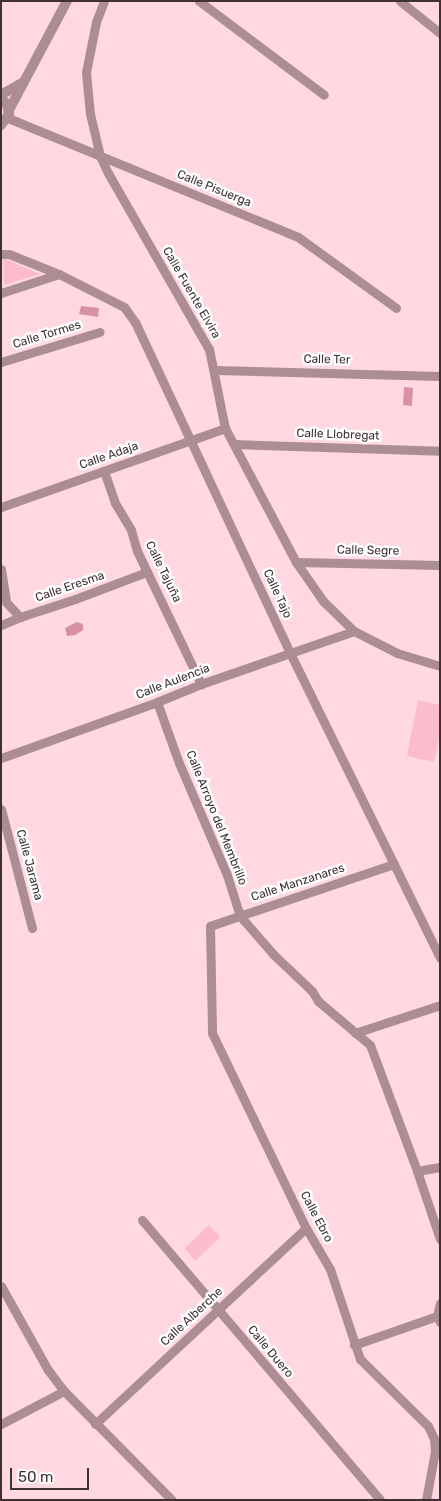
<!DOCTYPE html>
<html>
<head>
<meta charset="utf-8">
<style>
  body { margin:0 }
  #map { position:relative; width:441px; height:1501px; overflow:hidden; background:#ffd8e2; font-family:Rubik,sans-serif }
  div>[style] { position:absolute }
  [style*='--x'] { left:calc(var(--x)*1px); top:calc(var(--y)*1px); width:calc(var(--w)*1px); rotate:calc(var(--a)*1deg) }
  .green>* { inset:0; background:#fcbccc }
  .water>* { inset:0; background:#d890a3 }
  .minor>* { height:9px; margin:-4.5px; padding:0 4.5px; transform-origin:4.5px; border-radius:4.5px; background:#ad8d94 }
  .tertiary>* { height:10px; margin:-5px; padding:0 5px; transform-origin:5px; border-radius:5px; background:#ad8d94 }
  span { translate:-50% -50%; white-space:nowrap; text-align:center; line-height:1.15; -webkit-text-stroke:5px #fff; paint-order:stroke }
  .street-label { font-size:12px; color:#3f3034 }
  .frame { position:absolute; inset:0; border:2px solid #3f3034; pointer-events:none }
  .scale { position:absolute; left:10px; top:1468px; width:79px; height:22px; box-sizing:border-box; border:2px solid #3f3034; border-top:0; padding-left:6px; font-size:15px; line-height:18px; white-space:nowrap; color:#3f3034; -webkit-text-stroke:4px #fff; paint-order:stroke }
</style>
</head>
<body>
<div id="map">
  <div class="green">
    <div style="clip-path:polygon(3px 258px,40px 274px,4px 285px)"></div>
    <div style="clip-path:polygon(418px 700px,440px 705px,440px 735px,434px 762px,407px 756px)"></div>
    <div style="clip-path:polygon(209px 1225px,220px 1237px,195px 1261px,185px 1248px)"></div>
  </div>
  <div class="water">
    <div style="clip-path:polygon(81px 306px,99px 308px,98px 317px,79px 314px)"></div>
    <div style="clip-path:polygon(404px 387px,413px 388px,412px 406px,403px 405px)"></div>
    <div style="clip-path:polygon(77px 622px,83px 624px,83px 630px,75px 635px,67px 636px,65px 628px)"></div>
  </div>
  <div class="minor">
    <div style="--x:104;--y:1;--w:22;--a:111"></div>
    <div style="--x:96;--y:22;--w:51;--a:101.3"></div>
    <div style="--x:86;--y:72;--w:42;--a:84.6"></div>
    <div style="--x:90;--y:114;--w:43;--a:76.6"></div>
    <div style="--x:100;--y:156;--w:19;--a:65"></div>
    <div style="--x:108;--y:173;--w:203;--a:60.2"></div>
    <div style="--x:209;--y:349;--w:81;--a:78.6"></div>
    <div style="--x:225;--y:428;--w:152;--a:62.1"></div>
    <div style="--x:296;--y:562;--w:47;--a:55.3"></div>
    <div style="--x:323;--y:601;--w:43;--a:44.1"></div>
    <div style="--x:354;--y:631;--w:48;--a:27.1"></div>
    <div style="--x:397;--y:653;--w:45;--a:16.8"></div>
    <div style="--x:199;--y:1;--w:156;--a:36.9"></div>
    <div style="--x:400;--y:1;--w:51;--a:38.7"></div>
    <div style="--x:8;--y:118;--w:313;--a:22.3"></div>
    <div style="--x:298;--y:237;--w:121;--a:35.9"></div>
    <div style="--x:1;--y:254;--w:8;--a:0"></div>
    <div style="--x:9;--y:254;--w:54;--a:21.8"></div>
    <div style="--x:59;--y:274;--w:73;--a:26.9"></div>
    <div style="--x:124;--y:307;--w:19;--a:54"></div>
    <div style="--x:135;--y:322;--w:365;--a:64.9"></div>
    <div style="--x:290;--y:653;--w:340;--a:63.8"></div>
    <div style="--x:1;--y:293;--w:61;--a:-18.1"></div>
    <div style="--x:1;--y:362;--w:103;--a:-16.9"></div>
    <div style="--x:215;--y:370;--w:225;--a:1.5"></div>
    <div style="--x:234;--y:444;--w:206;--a:1.9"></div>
    <div style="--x:104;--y:471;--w:34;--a:71"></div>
    <div style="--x:115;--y:503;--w:31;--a:59"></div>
    <div style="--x:131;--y:530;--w:22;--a:74"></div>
    <div style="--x:137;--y:551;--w:148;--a:64.3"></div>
    <div style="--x:1;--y:507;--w:238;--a:-19.4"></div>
    <div style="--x:296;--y:562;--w:144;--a:1.2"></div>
    <div style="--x:1;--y:569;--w:33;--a:81"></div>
    <div style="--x:6;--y:602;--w:21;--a:47"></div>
    <div style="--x:1;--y:625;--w:21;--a:-23"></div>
    <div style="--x:20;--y:617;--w:58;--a:-18.1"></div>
    <div style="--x:75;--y:599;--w:77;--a:-20.6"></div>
    <div style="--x:157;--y:702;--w:65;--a:70.2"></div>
    <div style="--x:179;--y:763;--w:122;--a:66.8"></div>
    <div style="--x:227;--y:875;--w:43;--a:72.4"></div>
    <div style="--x:240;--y:916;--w:52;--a:48.9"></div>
    <div style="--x:274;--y:955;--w:52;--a:43.5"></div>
    <div style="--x:312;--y:991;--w:12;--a:59"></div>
    <div style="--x:318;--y:1001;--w:68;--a:40.2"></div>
    <div style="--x:370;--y:1045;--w:134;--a:69.5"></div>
    <div style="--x:417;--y:1171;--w:72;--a:71.3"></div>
    <div style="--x:1;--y:758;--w:166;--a:-19.7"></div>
    <div style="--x:157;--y:702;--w:48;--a:-22.2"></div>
    <div style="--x:201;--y:684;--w:162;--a:-19.1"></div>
    <div style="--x:1;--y:809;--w:123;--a:75.4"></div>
    <div style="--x:394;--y:864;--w:194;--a:161.4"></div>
    <div style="--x:210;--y:926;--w:107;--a:88.9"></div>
    <div style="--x:212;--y:1033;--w:216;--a:64.3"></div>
    <div style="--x:306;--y:1228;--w:48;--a:59.7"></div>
    <div style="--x:330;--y:1269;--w:95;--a:71.6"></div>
    <div style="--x:360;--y:1359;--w:95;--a:44.6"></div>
    <div style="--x:428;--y:1426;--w:14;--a:65"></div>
    <div style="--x:434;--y:1439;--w:12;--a:85"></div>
    <div style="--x:435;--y:1451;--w:50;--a:100.4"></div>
    <div style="--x:355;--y:1033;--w:89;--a:-18.2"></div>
    <div style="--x:417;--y:1171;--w:23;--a:-10"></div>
    <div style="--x:142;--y:1220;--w:367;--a:49.6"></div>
    <div style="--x:1;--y:1286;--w:96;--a:60.8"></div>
    <div style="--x:48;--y:1370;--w:26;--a:53"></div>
    <div style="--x:64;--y:1391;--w:153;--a:45.3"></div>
    <div style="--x:440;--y:1303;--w:13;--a:103"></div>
    <div style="--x:437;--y:1316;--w:7;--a:63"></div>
    <div style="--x:354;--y:1345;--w:88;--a:-19.3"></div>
    <div style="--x:1;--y:1424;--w:71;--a:-27.6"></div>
    <div style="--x:95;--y:1424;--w:288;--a:-42.9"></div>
  </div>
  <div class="tertiary">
    <div style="--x:1;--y:95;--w:24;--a:-30"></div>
    <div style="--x:1;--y:99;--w:8;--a:40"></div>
    <div style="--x:7;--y:104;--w:10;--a:79"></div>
    <div style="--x:9;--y:114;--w:14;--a:126"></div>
    <div style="--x:9;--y:110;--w:123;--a:-62"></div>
  </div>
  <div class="street-label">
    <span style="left:214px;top:189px;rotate:22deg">Calle Pisuerga</span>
    <span style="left:191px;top:293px;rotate:60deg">Calle Fuente Elvira</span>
    <span style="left:47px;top:335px;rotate:-17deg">Calle Tormes</span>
    <span style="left:327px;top:360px;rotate:1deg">Calle Ter</span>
    <span style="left:338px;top:435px;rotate:2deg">Calle Llobregat</span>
    <span style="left:109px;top:456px;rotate:-19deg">Calle Adaja</span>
    <span style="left:368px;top:551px;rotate:1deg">Calle Segre</span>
    <span style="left:163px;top:572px;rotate:64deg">Calle Tajuña</span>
    <span style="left:70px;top:587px;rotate:-19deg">Calle Eresma</span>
    <span style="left:277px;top:594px;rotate:65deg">Calle Tajo</span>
    <span style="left:173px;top:682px;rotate:-21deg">Calle Aulencia</span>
    <span style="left:216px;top:818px;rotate:68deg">Calle Arroyo del Membrillo</span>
    <span style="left:29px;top:865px;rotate:75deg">Calle Jarama</span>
    <span style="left:298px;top:883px;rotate:-18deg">Calle Manzanares</span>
    <span style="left:316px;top:1217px;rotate:62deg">Calle Ebro</span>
    <span style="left:192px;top:1317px;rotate:-43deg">Calle Alberche</span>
    <span style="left:270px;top:1352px;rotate:50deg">Calle Duero</span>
  </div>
  <div class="frame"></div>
  <div class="scale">50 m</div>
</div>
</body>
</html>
